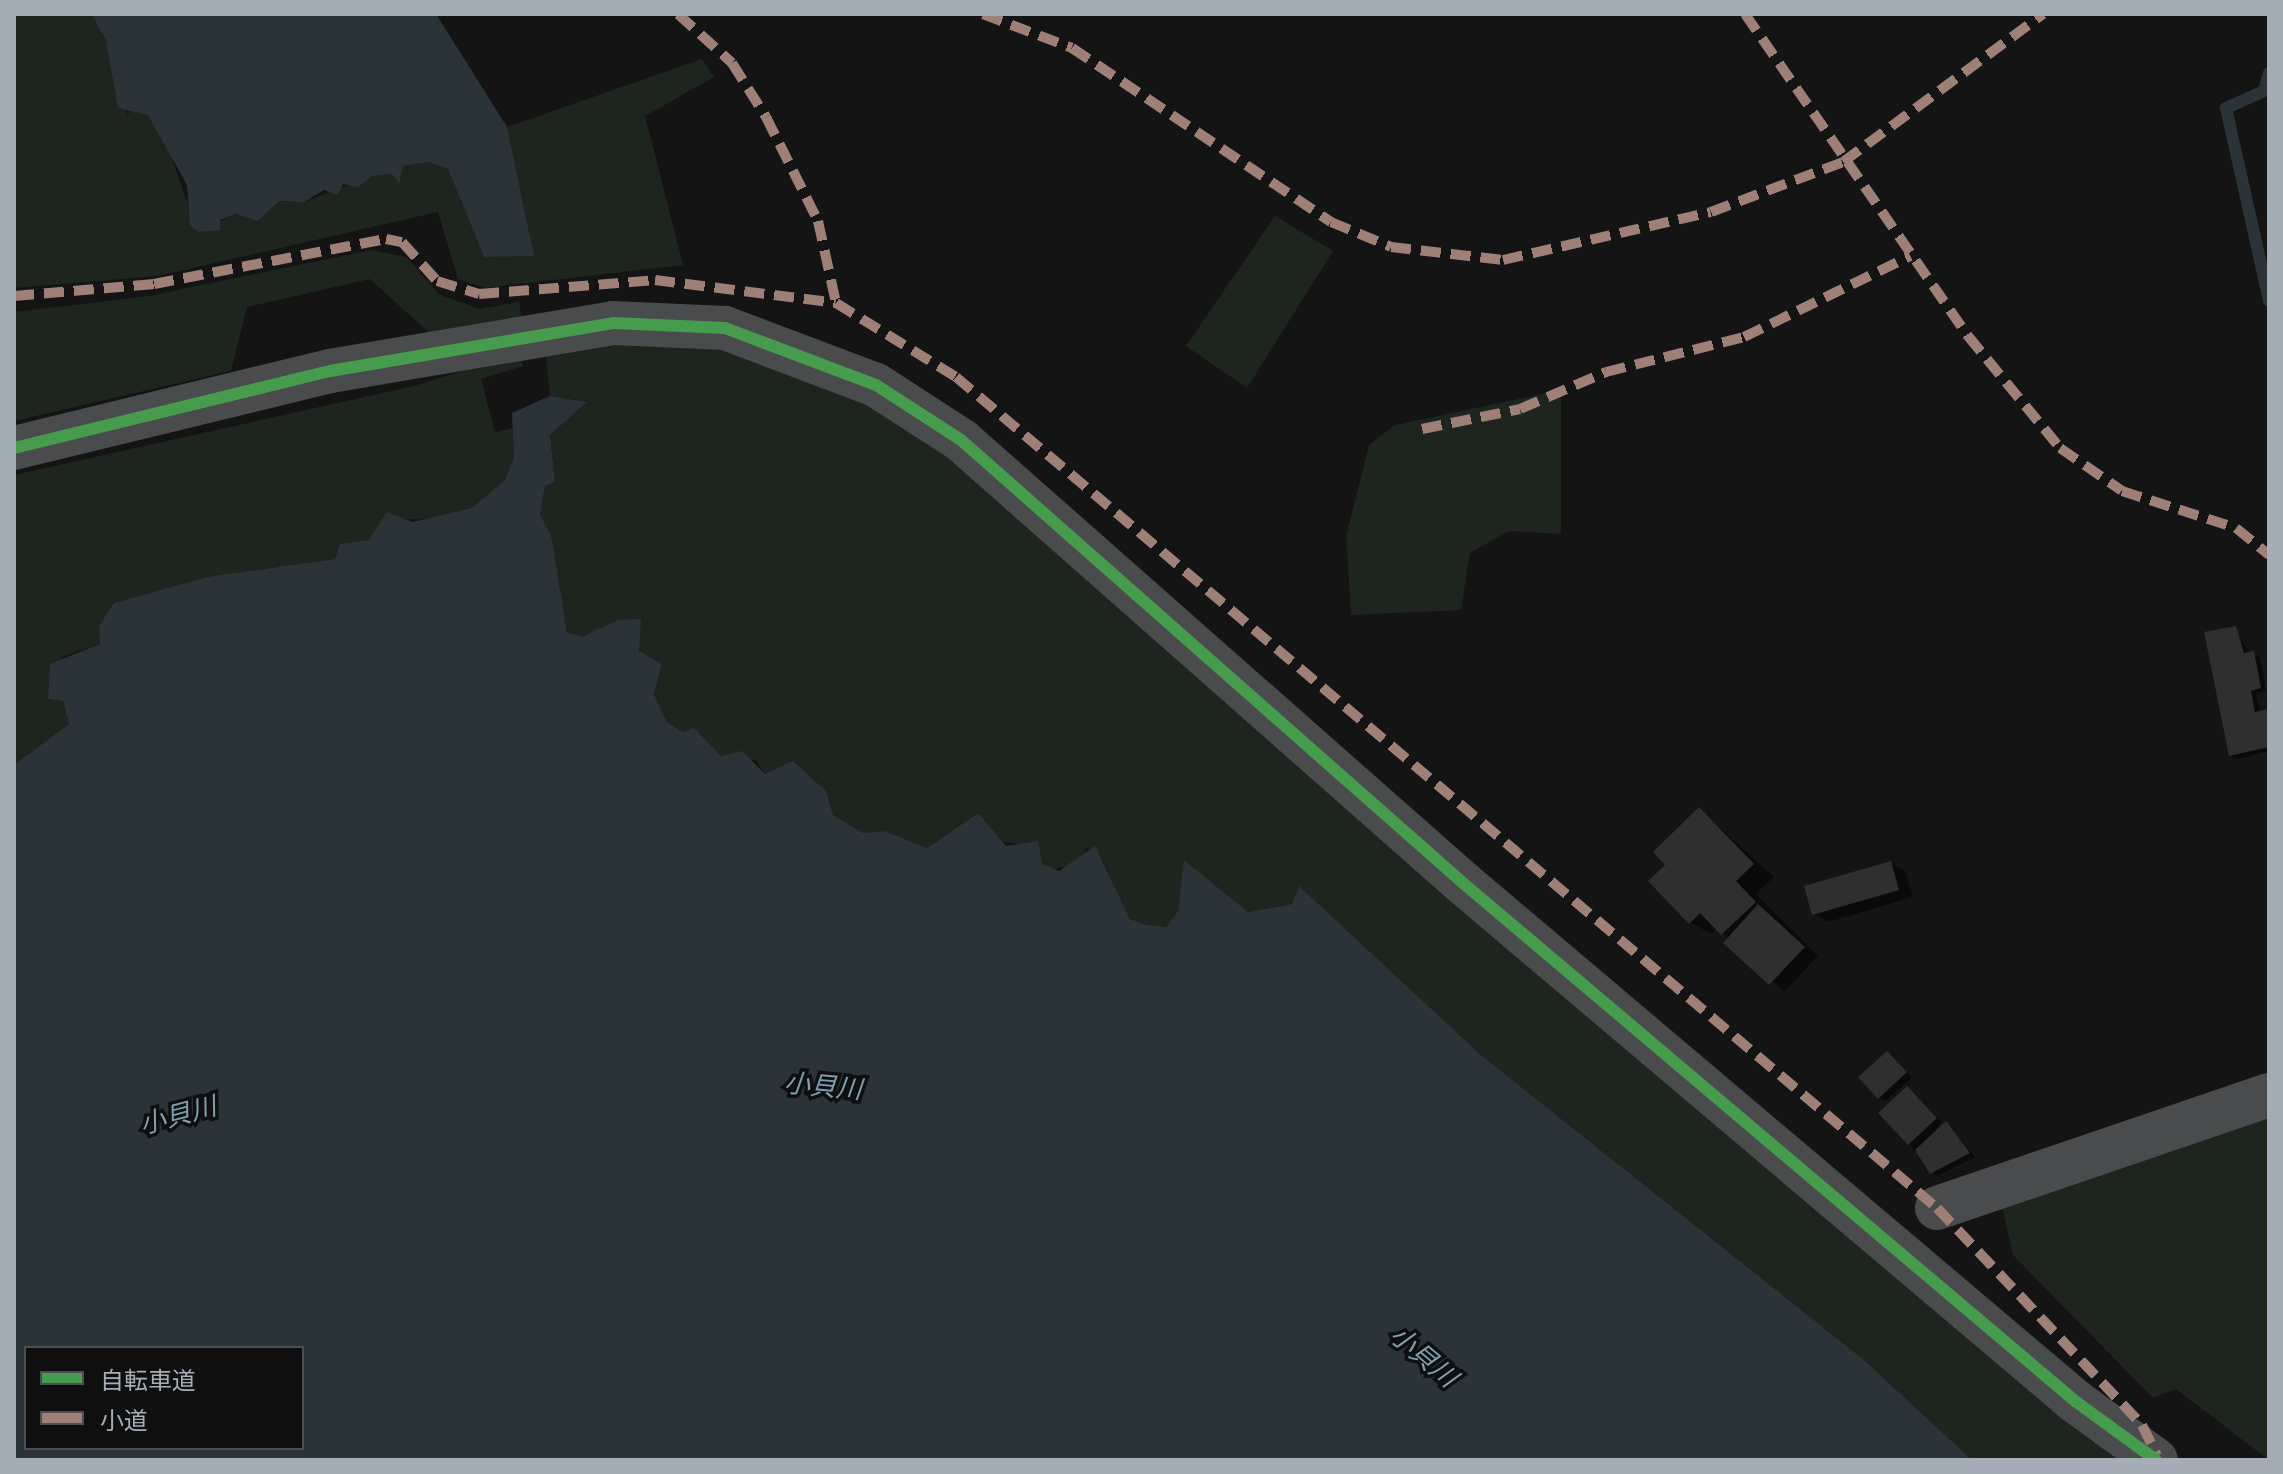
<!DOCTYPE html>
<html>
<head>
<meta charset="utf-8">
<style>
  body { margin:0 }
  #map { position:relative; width:2283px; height:1474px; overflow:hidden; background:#141415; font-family:"Varela Round","Noto Sans JP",sans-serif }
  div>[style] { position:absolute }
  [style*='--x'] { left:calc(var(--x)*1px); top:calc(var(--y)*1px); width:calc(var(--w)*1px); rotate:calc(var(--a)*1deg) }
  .green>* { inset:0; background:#1e251f }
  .water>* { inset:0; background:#2a3438 }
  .shadow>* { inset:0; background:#0007 }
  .stream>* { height:12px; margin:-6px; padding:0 6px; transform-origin:6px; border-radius:6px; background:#2a3438 }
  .building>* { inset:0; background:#2f2f30 }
  .minor>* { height:44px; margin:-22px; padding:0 22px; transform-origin:22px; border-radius:22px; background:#494b4d }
  .quiet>* { height:10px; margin-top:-5px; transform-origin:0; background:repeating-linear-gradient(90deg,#9e8076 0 20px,transparent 0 30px) }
  .cycleway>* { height:12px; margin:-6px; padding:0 6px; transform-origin:6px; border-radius:6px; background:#469c4c }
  span { translate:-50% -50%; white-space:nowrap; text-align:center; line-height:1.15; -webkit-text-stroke:7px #0f0f10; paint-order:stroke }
  .water-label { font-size:26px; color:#7ca0b1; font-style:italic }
  .frame { position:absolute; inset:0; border:16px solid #a5adb6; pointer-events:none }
  .legend { position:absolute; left:24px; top:1346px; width:280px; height:104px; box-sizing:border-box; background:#0f0f10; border:2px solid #4b4e52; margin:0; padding:10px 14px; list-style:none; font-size:24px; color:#a5adb6 }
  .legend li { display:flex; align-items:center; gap:16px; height:40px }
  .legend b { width:40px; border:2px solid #4b4e52 }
</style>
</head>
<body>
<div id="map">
  <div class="green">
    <div style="clip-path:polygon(14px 14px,91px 14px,106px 40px,120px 99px,128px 115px,131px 108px,148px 115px,167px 145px,198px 232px,236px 214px,258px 221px,279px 201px,304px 202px,372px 176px,392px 174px,398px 183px,403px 166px,428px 162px,448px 169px,484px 257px,533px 255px,507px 127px,702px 59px,714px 77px,645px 116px,683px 265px,485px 288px,458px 279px,438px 212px,158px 276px,14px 288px)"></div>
    <div style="clip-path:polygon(1275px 216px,1333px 251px,1247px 388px,1186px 346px)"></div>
    <div style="clip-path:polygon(371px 250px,406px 257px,440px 295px,480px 309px,519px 302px,522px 324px,437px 340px,370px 279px,247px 307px,231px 371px,14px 421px,14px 312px,149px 296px)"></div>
    <div style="clip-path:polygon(629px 336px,727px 348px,840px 383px,932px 442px,2117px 1460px,1972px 1460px,1864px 1360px,1481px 1055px,1300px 887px,1292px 904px,1248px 912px,1185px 861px,1178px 911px,1166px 927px,1147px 925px,1130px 919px,1100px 856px,1087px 848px,1078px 864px,1048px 870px,1022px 845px,995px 840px,977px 813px,927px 848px,885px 831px,862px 833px,833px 815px,826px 791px,794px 762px,765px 774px,756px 760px,721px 756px,667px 722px,654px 693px,662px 664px,639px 651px,637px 632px,617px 620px,582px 638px,568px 633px,540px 515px,545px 486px,555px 482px,550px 435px,587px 402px,550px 396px,545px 347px)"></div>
    <div style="clip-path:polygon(519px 353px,523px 366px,481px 379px,495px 432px,514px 428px,514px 458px,505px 480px,472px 508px,442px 520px,399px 519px,361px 545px,340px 545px,335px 559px,208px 578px,100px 644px,61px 657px,48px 699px,63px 701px,69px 724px,14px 765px,14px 475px,414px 386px)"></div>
    <div style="clip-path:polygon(1561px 390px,1561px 534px,1509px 531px,1470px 553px,1461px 610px,1351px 615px,1346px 536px,1369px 445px,1395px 425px)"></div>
    <div style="clip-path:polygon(2269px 1118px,2269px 1460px,2176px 1389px,2153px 1398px,2013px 1255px,2001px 1203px)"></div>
  </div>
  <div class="water">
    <div style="clip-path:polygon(91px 14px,436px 14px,507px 127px,534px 256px,484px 257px,448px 169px,428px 162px,403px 166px,399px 184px,392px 174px,372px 176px,358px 187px,343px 184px,337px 195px,324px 190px,304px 202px,279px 201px,258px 221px,236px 214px,220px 220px,220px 230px,198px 232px,190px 225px,187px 185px,148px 115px,118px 108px,106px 40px)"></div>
    <div style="clip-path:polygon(evenodd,550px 396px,587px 402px,550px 435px,555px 482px,545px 486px,540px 515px,551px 536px,567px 632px,582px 637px,617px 620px,641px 619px,639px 651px,662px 664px,654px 694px,667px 722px,683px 732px,694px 728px,721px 756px,742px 751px,765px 774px,793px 761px,826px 791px,833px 815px,863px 833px,885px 831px,927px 848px,978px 813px,1006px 846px,1038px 841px,1042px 864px,1059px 871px,1095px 846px,1130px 919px,1147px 925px,1166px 927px,1178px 911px,1184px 860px,1248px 912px,1292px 904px,1299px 886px,1481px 1055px,1864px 1360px,1972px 1460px,14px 1460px,14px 765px,69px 724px,63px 701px,48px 699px,50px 664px,100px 644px,99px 626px,114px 603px,208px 577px,335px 559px,340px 544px,369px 540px,387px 512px,413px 522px,472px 508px,505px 480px,514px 458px,512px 413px,550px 396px,26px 1348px,302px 1348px,302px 1448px,26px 1448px,26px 1348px)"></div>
  </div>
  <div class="shadow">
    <div style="clip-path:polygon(2235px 628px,2249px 654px,2260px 657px,2266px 691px,2256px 694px,2260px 713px,2269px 711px,2269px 751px,2237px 759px,2231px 755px)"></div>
    <div style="clip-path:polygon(1699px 809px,1774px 877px,1756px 894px,1818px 956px,1784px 992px,1718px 928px,1711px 934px,1690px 922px,1668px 865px)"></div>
    <div style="clip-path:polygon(1891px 863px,1905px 871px,1913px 897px,1828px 922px,1814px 914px)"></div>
    <div style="clip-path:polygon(1887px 1053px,1912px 1077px,1886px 1101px,1879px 1098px)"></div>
    <div style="clip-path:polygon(1907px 1088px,1942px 1122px,1925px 1143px,1947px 1124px,1975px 1157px,1938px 1176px,1932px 1172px,1909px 1143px)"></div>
  </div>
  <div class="stream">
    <div style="--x:2269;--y:73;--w:19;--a:106"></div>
    <div style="--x:2264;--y:91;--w:42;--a:155.9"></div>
    <div style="--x:2226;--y:108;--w:198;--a:77.4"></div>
  </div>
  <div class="building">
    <div style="clip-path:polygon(2236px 626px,2244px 653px,2254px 651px,2261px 688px,2251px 691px,2255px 712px,2269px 709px,2269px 747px,2229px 756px,2204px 632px)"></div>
    <div style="clip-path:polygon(1699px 807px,1754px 864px,1736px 881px,1756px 902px,1721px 935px,1700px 913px,1689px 924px,1648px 881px,1665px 865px,1653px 852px)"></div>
    <div style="clip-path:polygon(1891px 861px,1899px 890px,1812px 915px,1804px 886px)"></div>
    <div style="clip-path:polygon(1758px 904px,1805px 947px,1769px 985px,1723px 943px)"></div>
    <div style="clip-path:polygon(1887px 1051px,1907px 1072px,1878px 1099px,1858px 1077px)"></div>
    <div style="clip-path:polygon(1907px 1086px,1937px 1118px,1908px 1145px,1878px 1113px)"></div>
    <div style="clip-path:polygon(1946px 1121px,1970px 1153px,1930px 1174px,1915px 1150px)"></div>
  </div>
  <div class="minor">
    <div style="--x:14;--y:448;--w:325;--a:-13.7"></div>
    <div style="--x:330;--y:371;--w:287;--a:-9.6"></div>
    <div style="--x:613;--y:323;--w:112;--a:2.6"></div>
    <div style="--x:725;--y:328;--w:161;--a:20.7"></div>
    <div style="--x:876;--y:385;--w:101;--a:32.9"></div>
    <div style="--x:961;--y:440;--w:670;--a:41.43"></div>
    <div style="--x:1463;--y:883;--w:802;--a:40.24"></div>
    <div style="--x:2075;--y:1401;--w:100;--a:36.1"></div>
    <div style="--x:1937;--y:1208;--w:351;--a:-18.8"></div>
  </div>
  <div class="quiet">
    <div style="--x:678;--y:14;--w:73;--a:42.2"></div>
    <div style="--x:732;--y:63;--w:64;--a:57.8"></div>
    <div style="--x:766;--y:117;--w:116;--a:63.4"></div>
    <div style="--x:818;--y:221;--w:84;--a:77.6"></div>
    <div style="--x:983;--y:14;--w:95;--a:20.9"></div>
    <div style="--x:1072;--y:48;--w:312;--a:33.9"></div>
    <div style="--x:1331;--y:222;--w:65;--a:22.6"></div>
    <div style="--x:1391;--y:247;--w:113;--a:6.6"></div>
    <div style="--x:1503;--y:260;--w:213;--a:-13"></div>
    <div style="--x:1711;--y:212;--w:141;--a:-20.7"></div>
    <div style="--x:1843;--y:162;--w:249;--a:-36.5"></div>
    <div style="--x:1745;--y:14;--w:392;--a:55.3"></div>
    <div style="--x:1968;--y:336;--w:145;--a:50.6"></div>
    <div style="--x:2060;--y:448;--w:75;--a:34.7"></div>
    <div style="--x:2122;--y:491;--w:120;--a:18"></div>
    <div style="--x:2236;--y:528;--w:43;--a:39.3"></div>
    <div style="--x:14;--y:296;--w:141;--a:-4.9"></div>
    <div style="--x:154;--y:284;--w:236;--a:-11"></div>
    <div style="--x:386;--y:239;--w:16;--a:11"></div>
    <div style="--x:402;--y:242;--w:52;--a:48.1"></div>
    <div style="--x:437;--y:281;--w:44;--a:17.2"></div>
    <div style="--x:479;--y:294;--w:177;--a:-4.5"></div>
    <div style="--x:655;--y:280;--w:182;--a:7.2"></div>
    <div style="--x:836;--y:303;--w:141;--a:31.7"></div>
    <div style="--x:956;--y:377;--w:1286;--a:40.27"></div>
    <div style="--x:1937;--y:1208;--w:299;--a:46.6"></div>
    <div style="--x:2142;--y:1425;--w:34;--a:64"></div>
    <div style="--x:1422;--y:429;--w:100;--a:-11.5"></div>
    <div style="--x:1520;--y:409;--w:94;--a:-23.3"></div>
    <div style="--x:1606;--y:372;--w:142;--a:-14.2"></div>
    <div style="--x:1744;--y:337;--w:185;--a:-26"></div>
  </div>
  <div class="cycleway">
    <div style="--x:14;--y:448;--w:325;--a:-13.7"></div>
    <div style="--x:330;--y:371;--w:287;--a:-9.6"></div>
    <div style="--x:613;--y:323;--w:112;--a:2.6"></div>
    <div style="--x:725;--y:328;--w:161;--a:20.7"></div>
    <div style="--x:876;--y:385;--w:101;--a:32.9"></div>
    <div style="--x:961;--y:440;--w:670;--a:41.43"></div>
    <div style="--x:1463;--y:883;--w:802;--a:40.24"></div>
    <div style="--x:2075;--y:1401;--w:100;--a:36.1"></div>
  </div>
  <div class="water-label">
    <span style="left:823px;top:1087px;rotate:5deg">小貝川</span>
    <span style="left:178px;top:1116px;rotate:-15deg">小貝川</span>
    <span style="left:1423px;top:1357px;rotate:40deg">小貝川</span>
  </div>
  <div class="frame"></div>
  <ul class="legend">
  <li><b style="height:10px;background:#469c4c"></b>自転車道</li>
  <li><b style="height:10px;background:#9e8076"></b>小道</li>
  </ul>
</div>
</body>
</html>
